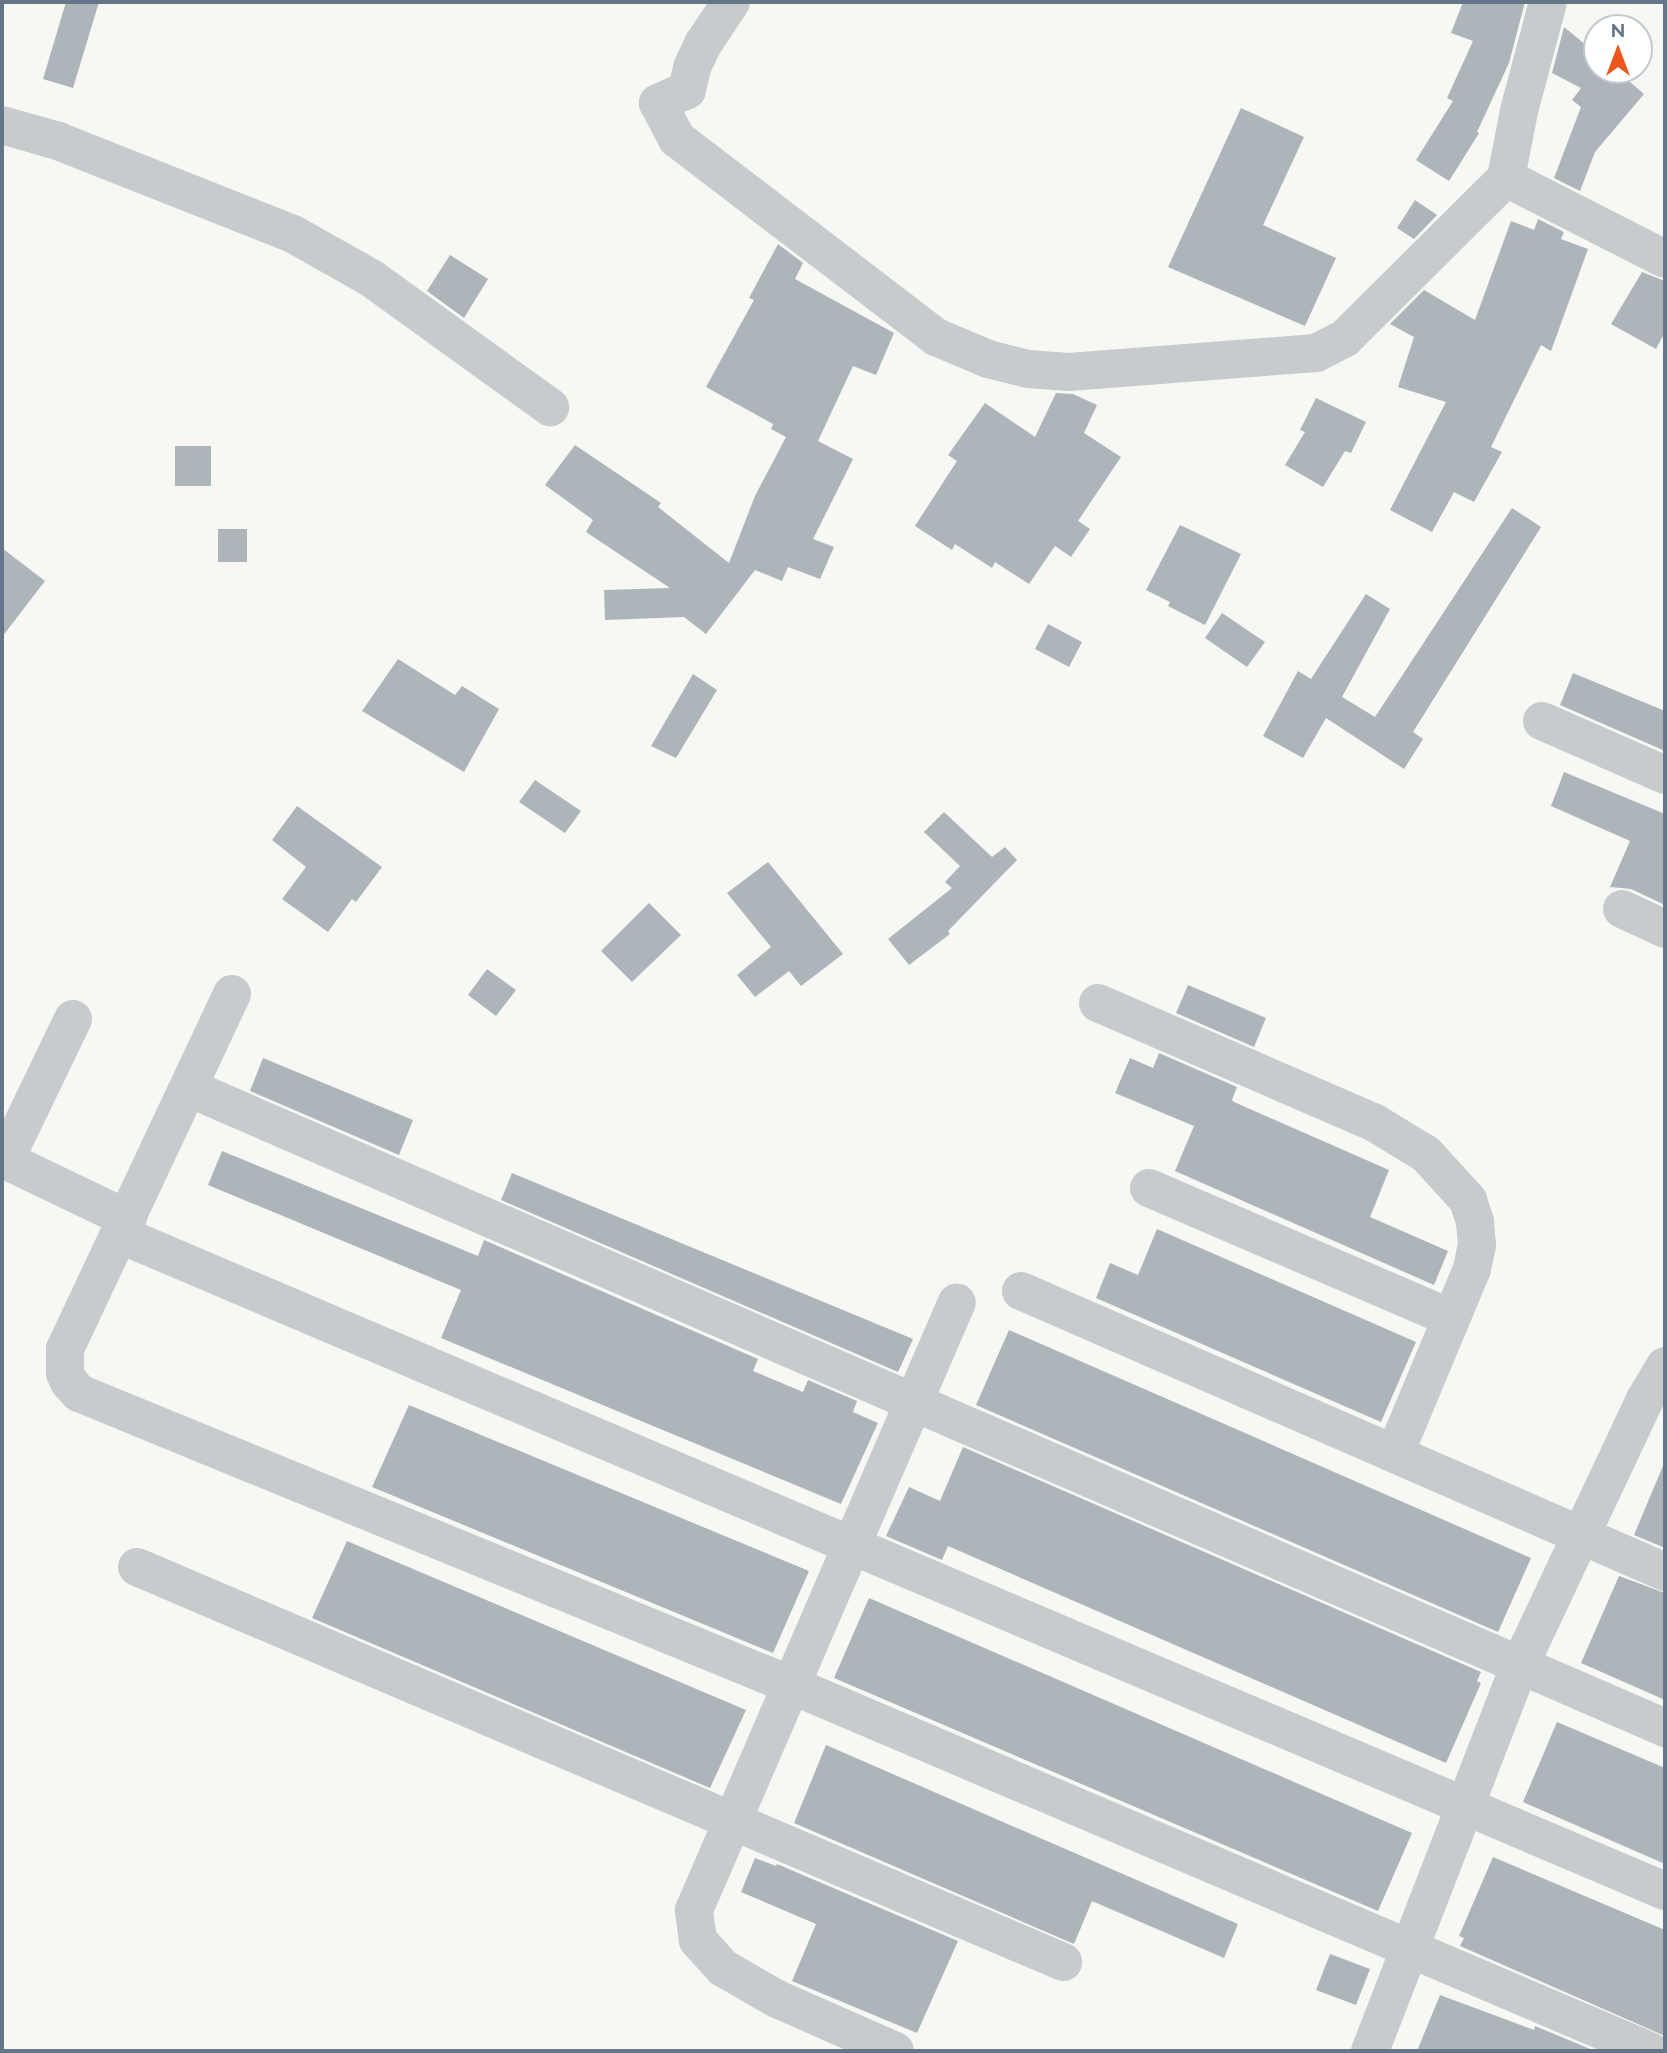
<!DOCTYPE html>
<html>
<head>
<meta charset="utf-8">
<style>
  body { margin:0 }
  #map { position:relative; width:1667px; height:2053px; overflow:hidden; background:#f7f7f4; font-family:Raleway,sans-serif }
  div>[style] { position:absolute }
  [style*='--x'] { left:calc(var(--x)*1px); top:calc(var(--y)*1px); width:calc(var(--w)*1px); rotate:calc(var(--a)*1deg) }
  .building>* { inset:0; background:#adb5bb }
  .minor>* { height:38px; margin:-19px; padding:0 19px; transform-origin:19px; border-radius:19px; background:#c7cbce }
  span { translate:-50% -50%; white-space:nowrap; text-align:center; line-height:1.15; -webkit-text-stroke:7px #fff; paint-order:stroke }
  .frame { position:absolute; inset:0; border:4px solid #647687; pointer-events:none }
  .north { position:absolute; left:1583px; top:14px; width:70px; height:70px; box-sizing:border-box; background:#fff; border:2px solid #c1c8cf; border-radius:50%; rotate:0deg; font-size:19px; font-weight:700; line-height:28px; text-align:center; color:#647687 }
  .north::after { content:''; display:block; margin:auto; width:24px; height:32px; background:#ed571e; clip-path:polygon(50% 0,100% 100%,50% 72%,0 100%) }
</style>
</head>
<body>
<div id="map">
  <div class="building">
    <div style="clip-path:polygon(66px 2px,99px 2px,73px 88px,43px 79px)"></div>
    <div style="clip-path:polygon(1463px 2px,1525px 2px,1509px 63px,1477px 132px,1479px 133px,1449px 181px,1416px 160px,1453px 101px,1447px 98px,1473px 41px,1451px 33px)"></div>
    <div style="clip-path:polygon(1564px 27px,1597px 54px,1597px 70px,1616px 70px,1644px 94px,1595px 152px,1580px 191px,1554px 178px,1581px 107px,1572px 100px,1581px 88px,1552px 73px)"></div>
    <div style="clip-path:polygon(1241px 108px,1304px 137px,1263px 225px,1336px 258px,1305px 326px,1168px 267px)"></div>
    <div style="clip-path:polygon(1415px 200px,1437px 215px,1414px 239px,1397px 228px)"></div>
    <div style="clip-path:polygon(1538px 219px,1564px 232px,1561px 239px,1588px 249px,1551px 351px,1541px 345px,1491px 447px,1502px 452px,1474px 502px,1454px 492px,1432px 532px,1390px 510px,1446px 402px,1398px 387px,1414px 337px,1390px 324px,1424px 290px,1475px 320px,1511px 221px,1534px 230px)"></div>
    <div style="clip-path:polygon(778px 244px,803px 263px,795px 279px,894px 333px,876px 375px,853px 366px,818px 441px,853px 459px,813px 539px,834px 547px,820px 579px,788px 567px,782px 581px,755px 570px,706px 634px,684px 617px,605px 620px,604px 590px,670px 588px,586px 532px,593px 520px,545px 485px,575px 445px,661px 503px,658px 507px,729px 563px,755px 496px,786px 437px,771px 429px,773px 424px,706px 387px,754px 300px,749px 298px)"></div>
    <div style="clip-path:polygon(450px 255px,488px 279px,464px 318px,427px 291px)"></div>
    <div style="clip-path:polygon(1642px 272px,1665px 281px,1665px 332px,1656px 349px,1611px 324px)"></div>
    <div style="clip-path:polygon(1056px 393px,1073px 394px,1097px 405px,1084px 433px,1121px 457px,1078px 521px,1090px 529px,1071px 557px,1055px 546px,1029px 584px,995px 562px,992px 568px,955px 544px,952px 550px,915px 526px,957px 461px,948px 455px,985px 403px,1035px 437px)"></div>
    <div style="clip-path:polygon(1316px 398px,1366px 422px,1351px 453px,1345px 451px,1323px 487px,1285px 465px,1305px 432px,1300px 430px)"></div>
    <div style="clip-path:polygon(175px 446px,211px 446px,211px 486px,175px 486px)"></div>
    <div style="clip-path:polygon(1512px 508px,1541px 527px,1413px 732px,1423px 739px,1404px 769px,1326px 718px,1303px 758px,1263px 736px,1298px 671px,1311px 679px,1366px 594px,1390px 609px,1342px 697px,1375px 717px)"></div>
    <div style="clip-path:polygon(1180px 525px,1241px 554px,1205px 625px,1168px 606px,1170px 602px,1146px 590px)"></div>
    <div style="clip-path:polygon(218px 529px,247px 529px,247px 562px,218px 562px)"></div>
    <div style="clip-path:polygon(2px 548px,45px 581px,2px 637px)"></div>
    <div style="clip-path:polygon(1222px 613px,1265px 642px,1247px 667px,1205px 638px)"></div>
    <div style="clip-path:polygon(1048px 624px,1082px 642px,1069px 667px,1035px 649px)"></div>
    <div style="clip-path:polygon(398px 659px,455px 695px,462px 686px,499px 709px,464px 772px,362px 711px)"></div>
    <div style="clip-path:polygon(1573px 673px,1665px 711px,1665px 751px,1560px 705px)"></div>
    <div style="clip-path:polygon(693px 674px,717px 690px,676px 758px,651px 746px)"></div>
    <div style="clip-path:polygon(1564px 772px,1665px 814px,1665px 905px,1631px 889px,1610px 887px,1630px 841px,1551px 806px)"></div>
    <div style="clip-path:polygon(535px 780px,581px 811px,565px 833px,519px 802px)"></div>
    <div style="clip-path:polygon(297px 806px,382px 867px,356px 902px,352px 899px,328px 932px,282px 899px,306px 867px,272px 840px)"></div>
    <div style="clip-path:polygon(944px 812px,992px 857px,1005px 847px,1017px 860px,948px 931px,950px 934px,909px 965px,888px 939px,952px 888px,945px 882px,960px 866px,924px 832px)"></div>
    <div style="clip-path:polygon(768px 862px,843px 954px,801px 986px,789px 971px,755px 997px,737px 975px,771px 947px,727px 893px)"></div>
    <div style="clip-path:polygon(649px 903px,681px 935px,632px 982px,601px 951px)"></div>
    <div style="clip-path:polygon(487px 969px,516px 990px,496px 1016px,468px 995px)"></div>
    <div style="clip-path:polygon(1188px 985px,1266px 1018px,1254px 1047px,1176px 1013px)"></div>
    <div style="clip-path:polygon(1159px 1053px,1237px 1087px,1232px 1100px,1234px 1102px,1389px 1170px,1370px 1217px,1448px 1251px,1434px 1285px,1175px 1171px,1194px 1126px,1115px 1093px,1130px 1058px,1153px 1068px)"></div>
    <div style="clip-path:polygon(263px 1058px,413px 1120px,399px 1155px,250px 1091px)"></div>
    <div style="clip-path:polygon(222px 1151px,478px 1256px,484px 1240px,758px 1359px,753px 1371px,803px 1392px,808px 1380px,857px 1401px,853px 1412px,878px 1423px,841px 1504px,441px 1338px,461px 1290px,208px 1185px)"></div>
    <div style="clip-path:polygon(512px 1173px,913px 1339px,898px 1372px,501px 1200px)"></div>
    <div style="clip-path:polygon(1157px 1229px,1416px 1342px,1381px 1422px,1096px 1298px,1110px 1263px,1138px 1275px)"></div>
    <div style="clip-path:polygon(1009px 1330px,1531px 1558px,1498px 1632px,976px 1405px)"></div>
    <div style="clip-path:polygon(409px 1405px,809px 1571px,773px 1653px,372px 1487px)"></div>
    <div style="clip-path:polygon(963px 1447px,1481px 1672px,1477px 1681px,1481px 1683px,1446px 1763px,948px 1546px,942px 1560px,886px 1536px,909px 1487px,940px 1501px)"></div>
    <div style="clip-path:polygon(1665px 1461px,1665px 1548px,1634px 1535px)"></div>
    <div style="clip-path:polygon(347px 1541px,746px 1710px,710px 1788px,312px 1618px)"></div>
    <div style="clip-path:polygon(1619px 1576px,1665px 1593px,1665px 1700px,1581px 1663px)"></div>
    <div style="clip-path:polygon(869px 1598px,1412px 1833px,1378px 1911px,834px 1678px)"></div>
    <div style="clip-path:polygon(1557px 1722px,1665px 1768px,1665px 1864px,1523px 1802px)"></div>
    <div style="clip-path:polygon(826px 1745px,1238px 1924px,1224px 1958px,1092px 1901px,1074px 1944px,794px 1823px)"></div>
    <div style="clip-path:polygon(1493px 1857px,1665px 1930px,1665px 2036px,1460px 1946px,1464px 1938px,1459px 1936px)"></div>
    <div style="clip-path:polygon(755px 1858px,776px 1866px,777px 1864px,958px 1941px,917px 2033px,792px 1981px,816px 1924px,741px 1892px)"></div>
    <div style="clip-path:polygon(1330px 1954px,1370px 1969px,1356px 2005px,1316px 1990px)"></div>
    <div style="clip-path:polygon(1440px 1995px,1534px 2030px,1535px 2026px,1595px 2051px,1417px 2051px)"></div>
  </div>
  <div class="minor">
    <div style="--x:731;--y:2;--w:50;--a:123.7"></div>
    <div style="--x:703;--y:44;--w:26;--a:115"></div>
    <div style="--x:692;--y:68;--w:23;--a:103"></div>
    <div style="--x:687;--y:90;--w:32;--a:156"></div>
    <div style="--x:658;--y:103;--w:41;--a:62.2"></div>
    <div style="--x:677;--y:139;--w:326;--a:37.4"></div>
    <div style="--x:936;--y:337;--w:56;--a:22.9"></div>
    <div style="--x:988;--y:359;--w:41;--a:14"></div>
    <div style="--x:1028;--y:369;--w:41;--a:4.2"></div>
    <div style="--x:1069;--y:372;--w:248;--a:-4.4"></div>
    <div style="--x:1316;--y:353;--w:33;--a:-27"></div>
    <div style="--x:1345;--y:338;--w:227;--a:-44.8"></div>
    <div style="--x:1506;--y:178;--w:68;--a:-79"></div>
    <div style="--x:1519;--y:111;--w:113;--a:-75.1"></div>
    <div style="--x:2;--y:125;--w:58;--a:15.9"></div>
    <div style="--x:58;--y:141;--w:253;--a:21.6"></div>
    <div style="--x:293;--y:234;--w:90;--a:29.4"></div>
    <div style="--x:371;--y:278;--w:221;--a:35.8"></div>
    <div style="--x:1506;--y:178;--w:178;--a:27"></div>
    <div style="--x:1542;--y:721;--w:134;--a:23.7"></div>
    <div style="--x:1622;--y:909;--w:47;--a:24.9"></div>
    <div style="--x:232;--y:994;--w:392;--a:115.2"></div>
    <div style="--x:65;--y:1349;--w:24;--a:90"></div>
    <div style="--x:65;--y:1373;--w:10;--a:66"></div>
    <div style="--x:69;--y:1382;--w:15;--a:48"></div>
    <div style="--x:79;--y:1393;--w:770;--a:22.3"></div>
    <div style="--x:791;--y:1685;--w:934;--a:23.08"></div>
    <div style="--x:1098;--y:1003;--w:302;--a:23.4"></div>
    <div style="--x:1375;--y:1123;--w:60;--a:31.3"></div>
    <div style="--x:1426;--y:1154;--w:62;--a:47.6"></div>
    <div style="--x:1468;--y:1200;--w:23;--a:72"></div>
    <div style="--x:1475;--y:1222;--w:23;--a:85"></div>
    <div style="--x:1477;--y:1245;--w:25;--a:102"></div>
    <div style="--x:1472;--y:1269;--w:199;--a:112.7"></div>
    <div style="--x:73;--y:1019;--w:157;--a:115.7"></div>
    <div style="--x:5;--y:1160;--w:136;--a:25.6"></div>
    <div style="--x:189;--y:1088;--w:1609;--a:23.44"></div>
    <div style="--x:1149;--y:1188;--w:329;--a:23.3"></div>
    <div style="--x:121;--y:1235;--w:1678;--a:23.02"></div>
    <div style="--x:1021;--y:1291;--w:703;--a:23.57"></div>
    <div style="--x:137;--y:1567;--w:1007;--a:23.1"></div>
    <div style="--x:895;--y:2051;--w:129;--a:-156.2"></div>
    <div style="--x:777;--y:1999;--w:62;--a:-150.1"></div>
    <div style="--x:723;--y:1968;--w:38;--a:-132"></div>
    <div style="--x:698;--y:1940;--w:30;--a:-98"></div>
    <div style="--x:694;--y:1910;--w:662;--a:-66.61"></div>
    <div style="--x:1370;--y:2051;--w:414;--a:-68.8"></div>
    <div style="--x:1520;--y:1665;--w:292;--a:-64.8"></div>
    <div style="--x:1644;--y:1401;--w:41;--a:-59"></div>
  </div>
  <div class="frame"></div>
  <div class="north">N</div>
</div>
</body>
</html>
